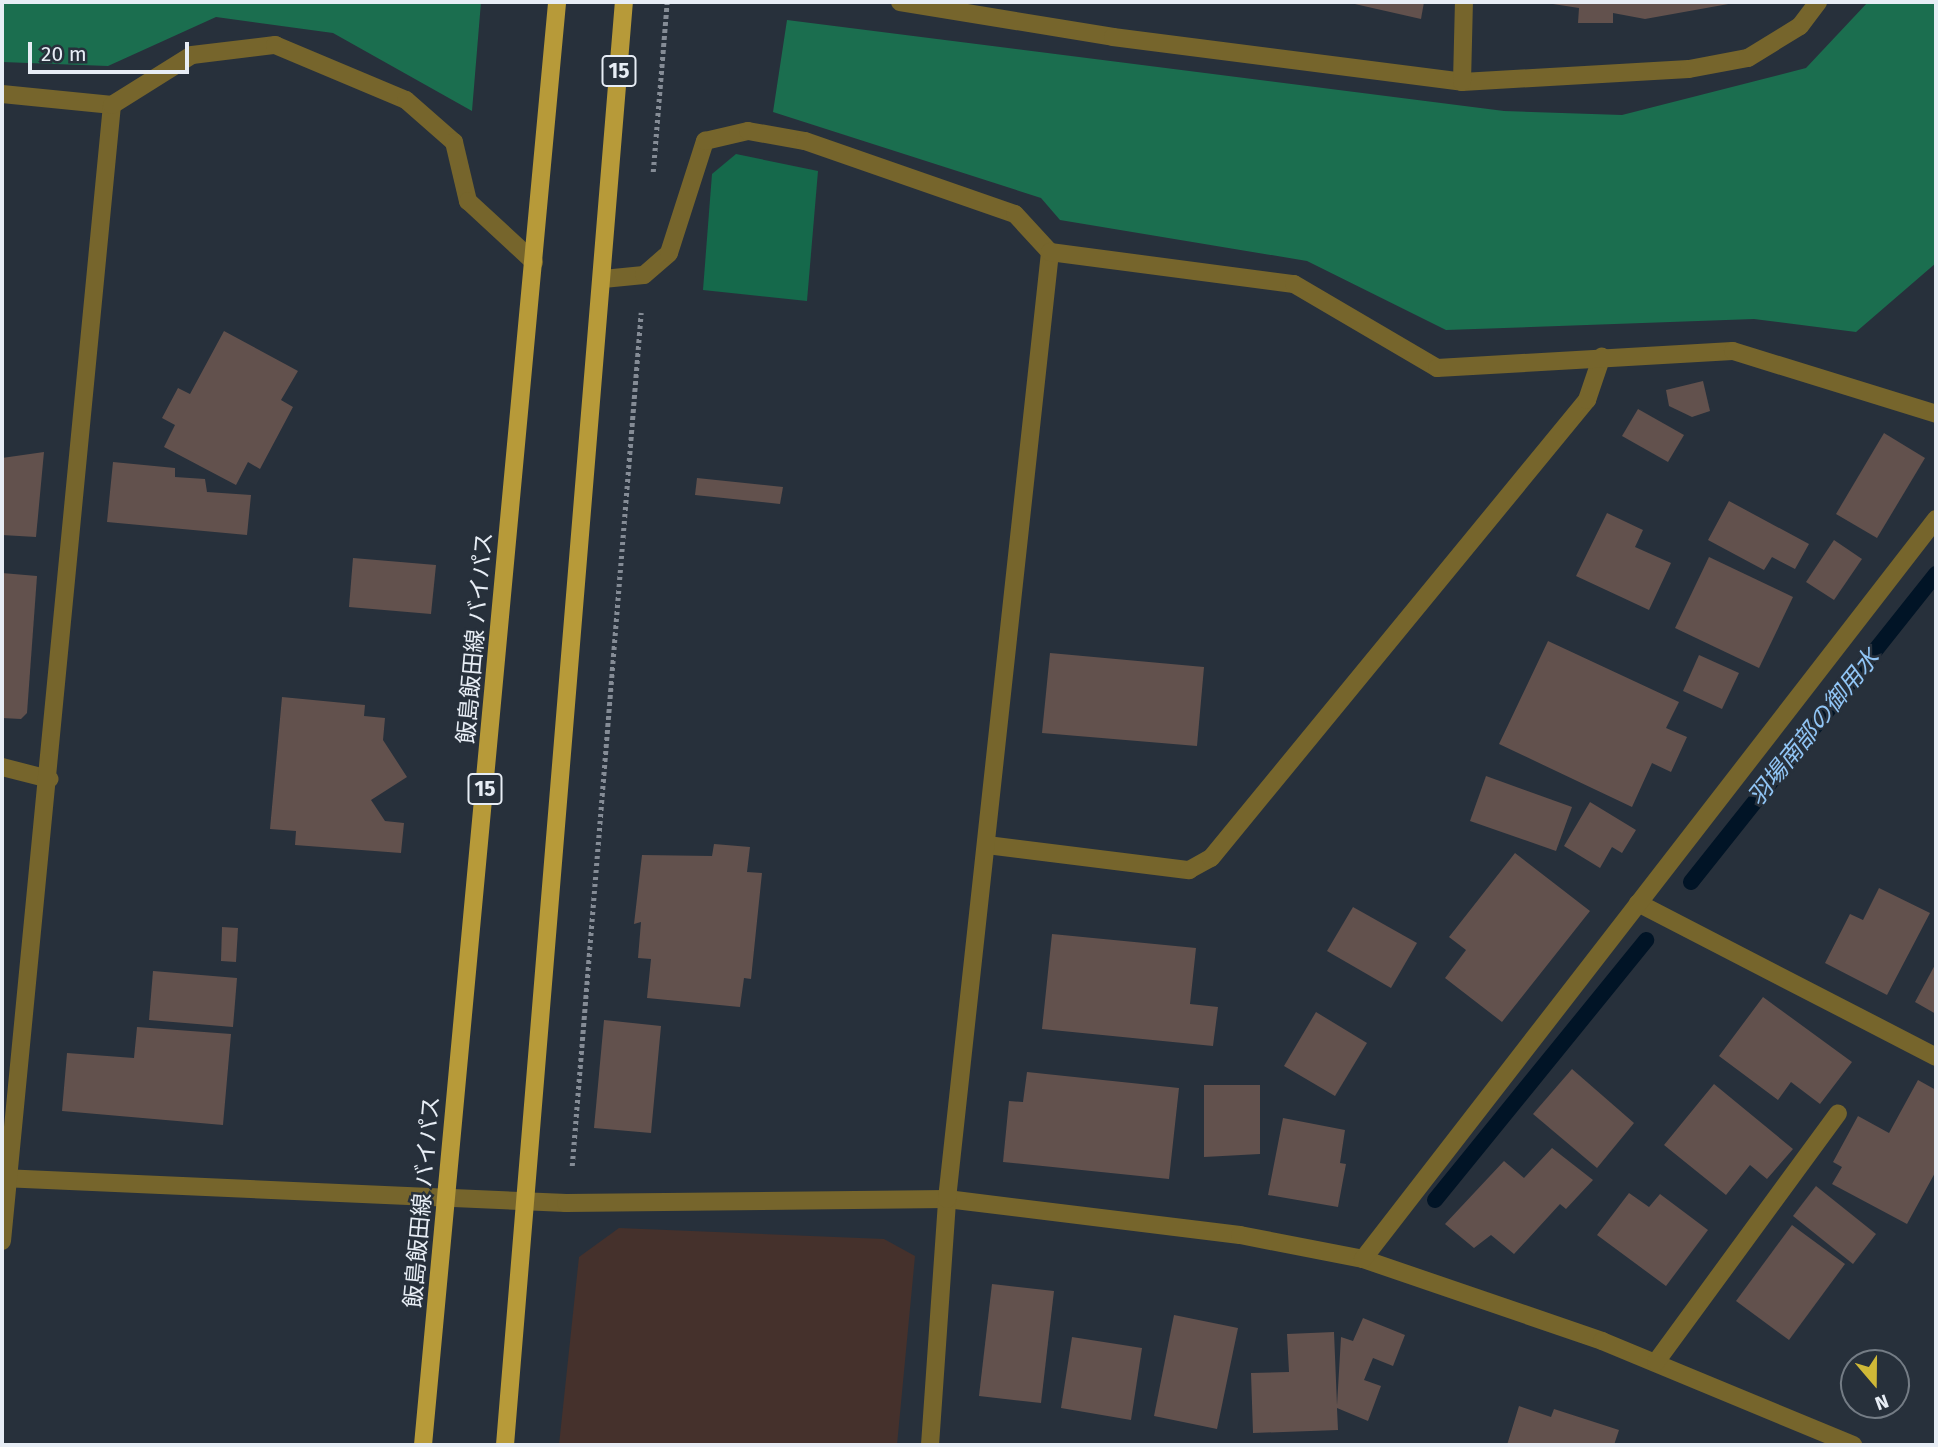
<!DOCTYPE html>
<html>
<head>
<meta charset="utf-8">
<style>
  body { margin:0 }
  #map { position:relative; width:1938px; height:1447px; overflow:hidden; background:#27303b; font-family:"Fira Sans","Noto Sans JP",sans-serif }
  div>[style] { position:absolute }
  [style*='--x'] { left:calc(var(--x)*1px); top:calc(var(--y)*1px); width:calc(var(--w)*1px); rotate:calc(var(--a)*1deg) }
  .commercial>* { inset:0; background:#45312c }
  .green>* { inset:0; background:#15694b }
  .forest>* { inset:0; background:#1b6e4f }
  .stream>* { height:16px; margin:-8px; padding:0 8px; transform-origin:8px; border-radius:8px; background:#011426 }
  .building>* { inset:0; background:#62514d }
  .path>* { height:4.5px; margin-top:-2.25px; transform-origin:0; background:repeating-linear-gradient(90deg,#858c96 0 3.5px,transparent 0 7px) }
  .minor>* { height:18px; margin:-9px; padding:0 9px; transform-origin:9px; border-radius:9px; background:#76652c }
  .major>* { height:18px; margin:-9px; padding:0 9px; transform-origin:9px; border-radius:9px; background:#b79a39 }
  span { translate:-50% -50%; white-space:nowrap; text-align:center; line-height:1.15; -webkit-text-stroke:5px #27303b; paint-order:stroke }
  .shield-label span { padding:2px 5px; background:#27303b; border:2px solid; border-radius:5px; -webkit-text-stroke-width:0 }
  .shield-label { font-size:21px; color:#e7edf5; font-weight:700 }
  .street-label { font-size:23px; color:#e7edf5 }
  .water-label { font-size:24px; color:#91c5f5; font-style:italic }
  .frame { position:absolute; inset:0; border:4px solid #e7edf5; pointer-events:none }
  .north { position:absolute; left:1840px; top:1349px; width:70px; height:70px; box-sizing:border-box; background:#27303b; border:2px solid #747c85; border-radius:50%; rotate:160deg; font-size:19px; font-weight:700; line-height:28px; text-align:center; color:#e7edf5 }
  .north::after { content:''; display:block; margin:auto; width:24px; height:32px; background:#cfb837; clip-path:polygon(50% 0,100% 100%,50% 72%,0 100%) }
  .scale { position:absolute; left:28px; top:42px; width:161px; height:32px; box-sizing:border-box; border:4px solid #e7edf5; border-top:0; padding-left:9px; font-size:21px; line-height:24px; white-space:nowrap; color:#e7edf5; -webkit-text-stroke:5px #27303b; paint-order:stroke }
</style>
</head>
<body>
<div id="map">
  <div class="commercial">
    <div style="clip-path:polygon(619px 1228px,884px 1239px,915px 1256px,897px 1445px,559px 1445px,579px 1257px)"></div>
  </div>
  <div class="green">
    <div style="clip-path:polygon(736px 154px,818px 171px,807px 301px,703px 290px,712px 174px)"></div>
  </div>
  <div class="forest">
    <div style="clip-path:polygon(2px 2px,481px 2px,472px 111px,333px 33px,216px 17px,108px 66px,2px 62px)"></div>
    <div style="clip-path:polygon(1868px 2px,1936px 2px,1936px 263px,1856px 332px,1754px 319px,1446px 330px,1307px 261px,1060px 220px,1041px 198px,773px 112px,787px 20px,1504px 111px,1622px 115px,1806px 68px)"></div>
  </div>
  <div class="stream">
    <div style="--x:1691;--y:882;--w:394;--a:-51.5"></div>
    <div style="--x:1435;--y:1200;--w:335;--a:-50.9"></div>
  </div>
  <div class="building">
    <div style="clip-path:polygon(1346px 2px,1424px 2px,1421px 19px)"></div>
    <div style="clip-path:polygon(1540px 2px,1734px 2px,1734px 3px,1645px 19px,1613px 13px,1613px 23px,1578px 23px,1579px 8px)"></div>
    <div style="clip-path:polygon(224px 331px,298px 371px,281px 400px,293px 407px,260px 469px,248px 462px,236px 485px,164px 447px,175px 425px,162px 418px,178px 388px,190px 394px)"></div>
    <div style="clip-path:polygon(1703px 381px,1710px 411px,1692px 417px,1669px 406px,1666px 390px)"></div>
    <div style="clip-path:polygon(1638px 409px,1684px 435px,1668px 462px,1622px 436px)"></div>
    <div style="clip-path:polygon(1884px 433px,1925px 458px,1877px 538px,1836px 514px)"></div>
    <div style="clip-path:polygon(44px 452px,36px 537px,2px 535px,2px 458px)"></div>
    <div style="clip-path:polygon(113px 462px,175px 468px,175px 477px,205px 479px,207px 492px,251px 495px,247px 535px,107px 522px)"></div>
    <div style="clip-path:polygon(697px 478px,783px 487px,780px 504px,695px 495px)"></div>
    <div style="clip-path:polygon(1729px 501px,1809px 544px,1795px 569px,1772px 557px,1764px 570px,1708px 540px)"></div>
    <div style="clip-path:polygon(1607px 513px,1643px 530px,1635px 547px,1671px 563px,1649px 610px,1576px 576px)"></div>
    <div style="clip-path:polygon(1834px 540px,1862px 559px,1834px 600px,1806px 582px)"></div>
    <div style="clip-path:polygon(1709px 557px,1793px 597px,1759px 668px,1675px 628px)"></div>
    <div style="clip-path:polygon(353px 558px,436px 565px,431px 614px,349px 607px)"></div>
    <div style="clip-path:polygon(2px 573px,37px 576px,27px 713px,21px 719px,2px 718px)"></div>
    <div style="clip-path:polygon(1548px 641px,1679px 702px,1666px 728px,1687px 737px,1671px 772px,1652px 763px,1632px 807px,1499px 744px)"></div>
    <div style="clip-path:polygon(1050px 653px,1204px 667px,1197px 746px,1042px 733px)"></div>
    <div style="clip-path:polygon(1699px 655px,1739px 673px,1722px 709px,1683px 691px)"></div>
    <div style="clip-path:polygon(282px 697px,365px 705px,364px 716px,385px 718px,383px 740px,407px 777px,371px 800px,385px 821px,404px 823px,401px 853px,295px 845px,296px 831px,270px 829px)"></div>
    <div style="clip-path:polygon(1486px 776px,1572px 807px,1556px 851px,1470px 821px)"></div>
    <div style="clip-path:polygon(1590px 802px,1636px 830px,1622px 853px,1612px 847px,1600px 868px,1564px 846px)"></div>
    <div style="clip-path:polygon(714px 844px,750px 847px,747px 872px,762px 873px,751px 979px,744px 978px,740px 1007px,647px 998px,651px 959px,638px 958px,641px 922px,634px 924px,642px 855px,712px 856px)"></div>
    <div style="clip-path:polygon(1515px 853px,1590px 911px,1502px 1022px,1445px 978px,1466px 950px,1449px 937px)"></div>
    <div style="clip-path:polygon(1879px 888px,1930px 913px,1887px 995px,1825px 963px,1850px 914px,1863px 920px)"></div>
    <div style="clip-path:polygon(1353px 907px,1417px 943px,1391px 988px,1327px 951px)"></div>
    <div style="clip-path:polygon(222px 927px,238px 928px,236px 962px,221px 961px)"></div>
    <div style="clip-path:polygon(1052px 934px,1196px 948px,1190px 1004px,1218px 1007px,1213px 1046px,1042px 1029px)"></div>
    <div style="clip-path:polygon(1936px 963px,1936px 1014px,1915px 1002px)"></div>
    <div style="clip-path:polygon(153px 971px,237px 978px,233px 1027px,149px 1020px)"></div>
    <div style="clip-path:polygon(1763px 997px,1852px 1062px,1820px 1104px,1791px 1082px,1778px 1100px,1719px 1056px)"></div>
    <div style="clip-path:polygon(1316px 1012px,1367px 1043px,1335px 1096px,1284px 1066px)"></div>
    <div style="clip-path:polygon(604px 1020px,661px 1026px,651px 1133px,594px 1128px)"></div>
    <div style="clip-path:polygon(137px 1027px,231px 1034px,223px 1125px,62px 1111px,67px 1053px,134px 1058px)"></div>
    <div style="clip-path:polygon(1572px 1069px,1634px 1123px,1597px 1168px,1533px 1114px)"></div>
    <div style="clip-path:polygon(1027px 1072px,1179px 1088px,1169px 1179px,1003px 1162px,1009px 1101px,1023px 1102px)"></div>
    <div style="clip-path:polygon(1918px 1080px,1936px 1090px,1936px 1171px,1907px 1224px,1832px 1184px,1842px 1167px,1833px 1162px,1858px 1116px,1889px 1133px)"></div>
    <div style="clip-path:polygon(1714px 1084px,1793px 1149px,1767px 1179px,1750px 1165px,1726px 1195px,1664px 1145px)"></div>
    <div style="clip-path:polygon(1204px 1085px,1260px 1085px,1260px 1154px,1204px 1157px)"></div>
    <div style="clip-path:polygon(1283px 1118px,1345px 1130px,1340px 1163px,1346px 1164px,1338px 1207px,1268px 1195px)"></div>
    <div style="clip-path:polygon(1552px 1148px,1593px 1180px,1566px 1209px,1560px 1204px,1514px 1254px,1491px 1235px,1474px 1248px,1445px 1224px,1504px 1161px,1524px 1178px)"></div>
    <div style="clip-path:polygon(1816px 1186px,1876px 1234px,1853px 1264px,1793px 1216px)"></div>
    <div style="clip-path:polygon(1629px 1193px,1649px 1207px,1660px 1194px,1708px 1230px,1666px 1286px,1597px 1235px)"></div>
    <div style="clip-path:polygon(1792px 1225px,1845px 1264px,1789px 1340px,1736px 1301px)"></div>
    <div style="clip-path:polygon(992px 1284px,1054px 1291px,1041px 1403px,979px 1396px)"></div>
    <div style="clip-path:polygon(1174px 1315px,1238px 1328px,1217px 1429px,1154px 1416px)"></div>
    <div style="clip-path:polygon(1363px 1318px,1405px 1335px,1393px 1366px,1373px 1358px,1364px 1380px,1381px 1386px,1368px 1421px,1337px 1408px,1338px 1430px,1253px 1433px,1251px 1373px,1289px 1372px,1287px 1334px,1334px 1332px,1337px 1405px,1341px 1337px,1353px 1341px)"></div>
    <div style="clip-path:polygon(1072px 1337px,1142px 1348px,1131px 1420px,1061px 1408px)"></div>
    <div style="clip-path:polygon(1519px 1406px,1551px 1417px,1554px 1409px,1619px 1430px,1614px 1445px,1507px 1445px)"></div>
  </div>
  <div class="path">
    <div style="--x:653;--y:172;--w:171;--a:-85.3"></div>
    <div style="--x:572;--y:1166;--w:856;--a:-85.38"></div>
  </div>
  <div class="minor">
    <div style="--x:900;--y:2;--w:216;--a:9.3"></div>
    <div style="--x:1113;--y:37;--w:352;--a:7.3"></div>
    <div style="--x:1462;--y:82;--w:227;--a:-3.3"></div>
    <div style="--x:1689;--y:69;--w:60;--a:-10.6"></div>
    <div style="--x:1748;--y:58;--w:61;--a:-31.6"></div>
    <div style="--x:1800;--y:26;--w:30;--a:-53"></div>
    <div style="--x:1462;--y:82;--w:80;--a:-88.6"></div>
    <div style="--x:2;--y:94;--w:111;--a:5.7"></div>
    <div style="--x:603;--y:279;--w:41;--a:-5.6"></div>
    <div style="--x:644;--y:275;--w:33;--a:-41"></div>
    <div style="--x:669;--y:253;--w:118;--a:-72.2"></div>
    <div style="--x:705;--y:141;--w:44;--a:-13.1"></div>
    <div style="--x:748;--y:131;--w:58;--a:10"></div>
    <div style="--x:805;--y:141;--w:222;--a:19.2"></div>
    <div style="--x:1015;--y:214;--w:52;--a:47.4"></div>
    <div style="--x:2;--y:767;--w:49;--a:14.3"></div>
    <div style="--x:987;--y:845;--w:204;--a:7.1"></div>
    <div style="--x:1189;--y:870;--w:25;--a:-29"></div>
    <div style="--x:1211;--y:858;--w:593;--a:-50.62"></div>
    <div style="--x:1587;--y:400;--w:46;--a:-71.2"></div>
    <div style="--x:1638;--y:903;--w:335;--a:27.3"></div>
    <div style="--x:2;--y:1178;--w:565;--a:2.54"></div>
    <div style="--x:566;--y:1203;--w:381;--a:-0.6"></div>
    <div style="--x:947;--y:1199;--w:295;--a:7"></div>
    <div style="--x:1240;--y:1235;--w:125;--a:11"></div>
    <div style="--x:1363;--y:1259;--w:253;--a:18.9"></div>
    <div style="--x:1602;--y:1341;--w:272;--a:22.5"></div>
    <div style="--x:2;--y:1241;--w:1141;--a:-84.47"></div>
    <div style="--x:112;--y:105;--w:94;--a:-32"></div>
    <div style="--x:192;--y:55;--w:84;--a:-6.9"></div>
    <div style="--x:275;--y:45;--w:142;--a:22.8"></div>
    <div style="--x:406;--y:100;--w:64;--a:41.2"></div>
    <div style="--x:454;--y:142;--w:61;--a:76.7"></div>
    <div style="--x:468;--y:201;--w:90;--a:42.7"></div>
    <div style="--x:1363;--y:1259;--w:936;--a:-52.25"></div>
    <div style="--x:1656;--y:1362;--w:308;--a:-53.8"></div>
    <div style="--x:930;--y:1445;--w:247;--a:-86"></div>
    <div style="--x:947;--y:1199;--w:953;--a:-83.79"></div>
    <div style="--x:1050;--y:252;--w:246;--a:7.5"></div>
    <div style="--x:1294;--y:284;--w:166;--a:30.4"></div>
    <div style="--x:1437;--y:368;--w:296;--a:-3.3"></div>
    <div style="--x:1733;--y:351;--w:213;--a:17.2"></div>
  </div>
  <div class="major">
    <div style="--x:423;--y:1445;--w:1449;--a:-84.69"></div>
    <div style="--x:505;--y:1445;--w:1448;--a:-85.29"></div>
  </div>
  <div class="shield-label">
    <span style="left:619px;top:71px">15</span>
    <span style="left:485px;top:789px">15</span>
  </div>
  <div class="street-label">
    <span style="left:475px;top:638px;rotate:-85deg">飯島飯田線 バイパス</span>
    <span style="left:422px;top:1202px;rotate:-85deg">飯島飯田線 バイパス</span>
  </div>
  <div class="water-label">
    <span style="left:1814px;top:728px;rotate:-51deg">羽場南部の御用水</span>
  </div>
  <div class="frame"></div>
  <div class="north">N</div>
  <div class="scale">20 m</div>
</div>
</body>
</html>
